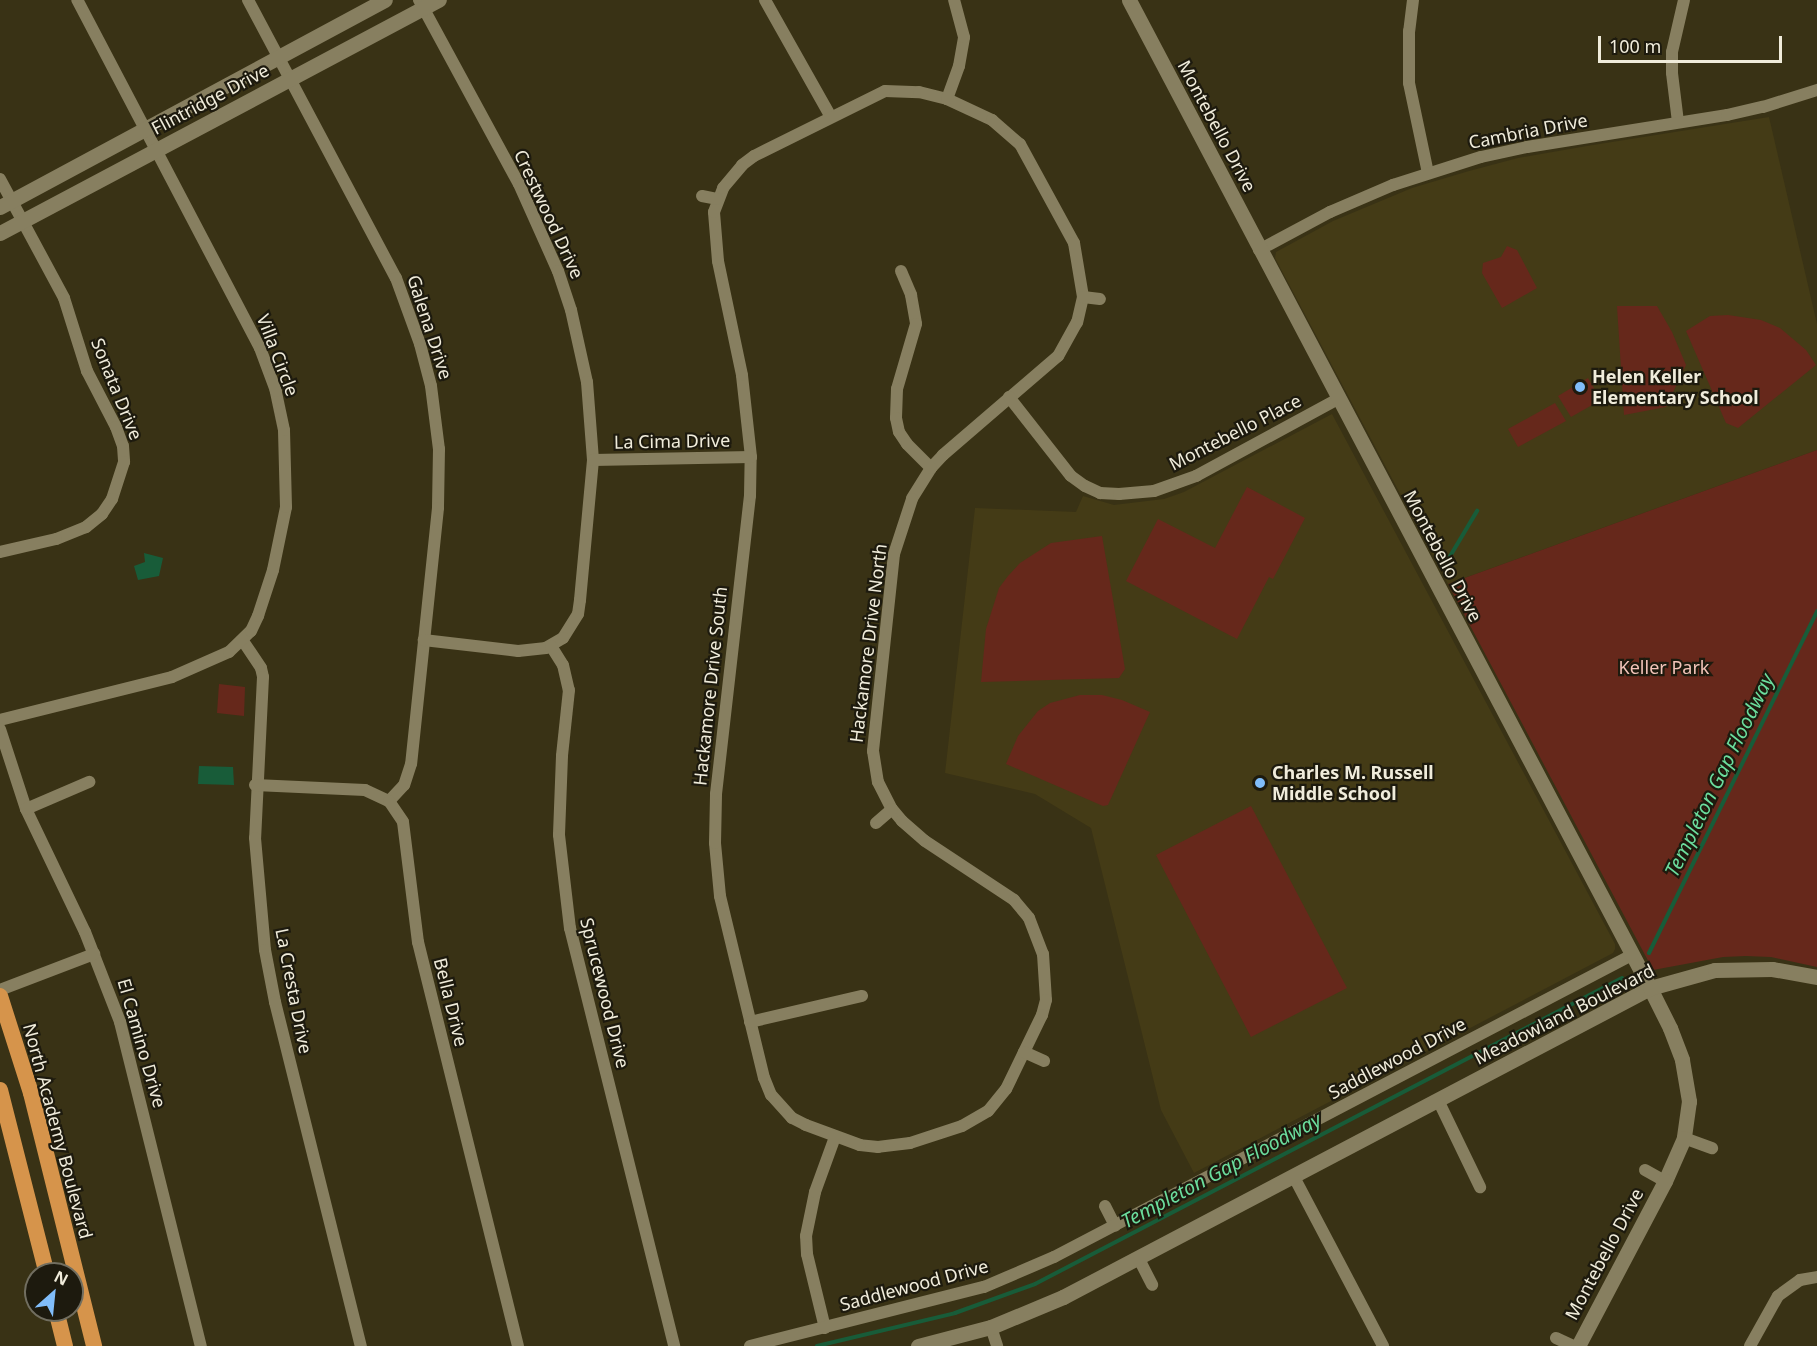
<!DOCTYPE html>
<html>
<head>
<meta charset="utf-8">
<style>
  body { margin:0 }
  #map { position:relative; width:1817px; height:1346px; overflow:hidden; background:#393215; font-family:"Noto Sans",sans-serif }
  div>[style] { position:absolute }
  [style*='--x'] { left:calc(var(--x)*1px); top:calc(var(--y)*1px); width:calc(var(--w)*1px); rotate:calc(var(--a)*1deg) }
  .built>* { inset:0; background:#443b16 }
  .green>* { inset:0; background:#66281b }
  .water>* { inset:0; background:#185c39 }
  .stream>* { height:4px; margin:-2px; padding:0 2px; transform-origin:2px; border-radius:2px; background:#185c39 }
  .minor>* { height:12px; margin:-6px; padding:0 6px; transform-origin:6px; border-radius:6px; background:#877f60 }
  .tertiary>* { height:15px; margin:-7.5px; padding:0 7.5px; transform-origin:7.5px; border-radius:7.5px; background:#877f60 }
  .trunk>* { height:16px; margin:-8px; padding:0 8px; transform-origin:8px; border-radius:8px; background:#d6944b }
  .dots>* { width:16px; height:16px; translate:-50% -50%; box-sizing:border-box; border:3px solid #1d1a0e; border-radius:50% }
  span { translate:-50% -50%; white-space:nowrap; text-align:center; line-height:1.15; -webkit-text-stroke:4.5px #1d1a0e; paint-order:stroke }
  .street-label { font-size:18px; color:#f0ecdb }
  .poi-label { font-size:18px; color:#f0ecdb; font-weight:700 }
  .left { translate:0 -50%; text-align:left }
  .park-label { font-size:18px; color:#f3c4b9 }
  .water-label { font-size:20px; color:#6bdd9d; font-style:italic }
  .north { position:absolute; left:24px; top:1262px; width:60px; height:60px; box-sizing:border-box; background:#1d1a0e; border:2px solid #716e60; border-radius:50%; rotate:27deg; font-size:16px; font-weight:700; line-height:24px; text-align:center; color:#f0ecdb }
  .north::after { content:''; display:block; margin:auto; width:21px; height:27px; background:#80bdfa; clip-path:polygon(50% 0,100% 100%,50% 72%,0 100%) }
  .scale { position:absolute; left:1598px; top:36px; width:184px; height:27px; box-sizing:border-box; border:3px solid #f0ecdb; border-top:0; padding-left:8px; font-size:18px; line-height:21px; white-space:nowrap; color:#f0ecdb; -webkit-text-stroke:4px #1d1a0e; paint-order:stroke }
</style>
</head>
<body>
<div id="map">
  <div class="built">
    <div style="clip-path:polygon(1769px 117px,1817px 324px,1817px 450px,1448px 584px,1275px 258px,1276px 252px,1333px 221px,1412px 188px,1469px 171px,1518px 158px,1587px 146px)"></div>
    <div style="clip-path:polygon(1332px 414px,1615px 944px,1615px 949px,1613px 953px,1194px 1173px,1161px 1110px,1091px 828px,1035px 794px,945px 773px,975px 508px,1076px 512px,1083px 496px,1114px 505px,1164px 499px,1184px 492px)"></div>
  </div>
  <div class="green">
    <div style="clip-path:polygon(1507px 246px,1517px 250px,1537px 288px,1502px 308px,1482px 273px,1483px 263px,1501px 257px)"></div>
    <div style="clip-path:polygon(1617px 306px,1657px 306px,1672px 332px,1686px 365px,1666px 407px,1624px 415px)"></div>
    <div style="clip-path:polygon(1728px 315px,1761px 320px,1780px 328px,1806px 350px,1816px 365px,1738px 428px,1726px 423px,1686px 331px,1710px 316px)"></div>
    <div style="clip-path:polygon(1588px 378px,1601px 400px,1571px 417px,1558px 396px)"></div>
    <div style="clip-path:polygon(1555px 403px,1566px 421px,1518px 447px,1508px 429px)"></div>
    <div style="clip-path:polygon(1817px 450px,1817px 967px,1771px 957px,1746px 956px,1723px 957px,1653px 970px,1448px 584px)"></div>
    <div style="clip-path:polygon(1247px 487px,1305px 518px,1273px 579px,1269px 577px,1237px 639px,1126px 581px,1158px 519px,1215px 548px)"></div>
    <div style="clip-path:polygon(1102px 536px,1125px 669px,1119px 678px,981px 682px,986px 629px,999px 588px,1008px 576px,1020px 563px,1051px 543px)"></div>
    <div style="clip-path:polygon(219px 684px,245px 687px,244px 716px,217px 713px)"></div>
    <div style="clip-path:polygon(1080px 695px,1102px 695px,1122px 700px,1150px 712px,1108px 805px,1103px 806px,1006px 764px,1018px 736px,1038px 711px,1050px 703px)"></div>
    <div style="clip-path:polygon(1251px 806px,1347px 988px,1251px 1037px,1156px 855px)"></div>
  </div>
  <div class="water">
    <div style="clip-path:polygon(144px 553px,163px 558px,159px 576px,138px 580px,134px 566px,145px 562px)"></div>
    <div style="clip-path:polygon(199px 766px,233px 767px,234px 785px,198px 784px)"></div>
  </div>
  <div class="stream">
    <div style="--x:1446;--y:563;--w:61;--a:-59.2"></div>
    <div style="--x:1649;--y:953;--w:381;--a:-63.8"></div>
    <div style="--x:817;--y:1346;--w:142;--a:-13.4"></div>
    <div style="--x:955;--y:1313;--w:85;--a:-19.9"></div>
    <div style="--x:1035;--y:1284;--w:662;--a:-27.53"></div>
  </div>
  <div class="minor">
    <div style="--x:248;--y:0;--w:315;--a:62"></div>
    <div style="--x:396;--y:278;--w:70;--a:70"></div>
    <div style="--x:420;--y:344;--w:43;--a:75.3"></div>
    <div style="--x:431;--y:386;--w:64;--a:82.8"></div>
    <div style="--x:439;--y:449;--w:59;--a:91"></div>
    <div style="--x:438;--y:508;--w:257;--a:96"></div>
    <div style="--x:411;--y:764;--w:22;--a:108"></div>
    <div style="--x:404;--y:785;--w:22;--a:133"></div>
    <div style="--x:419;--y:0;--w:209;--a:61.5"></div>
    <div style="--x:519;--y:184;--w:95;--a:65.9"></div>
    <div style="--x:558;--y:271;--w:41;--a:71.6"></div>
    <div style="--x:571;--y:310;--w:74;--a:77.5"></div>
    <div style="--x:587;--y:382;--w:78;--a:85.6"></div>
    <div style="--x:593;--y:460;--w:141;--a:95.3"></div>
    <div style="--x:580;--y:600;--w:14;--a:98"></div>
    <div style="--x:578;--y:614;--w:28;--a:122"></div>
    <div style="--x:563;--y:638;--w:20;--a:150"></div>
    <div style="--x:546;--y:648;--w:28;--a:174"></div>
    <div style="--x:518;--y:651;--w:95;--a:-173.3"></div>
    <div style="--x:765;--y:0;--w:134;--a:60.6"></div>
    <div style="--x:1413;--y:0;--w:31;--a:97"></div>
    <div style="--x:1409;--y:31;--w:52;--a:90"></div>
    <div style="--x:1409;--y:83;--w:92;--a:78.1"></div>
    <div style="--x:885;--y:91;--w:34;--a:2"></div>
    <div style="--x:919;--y:92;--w:29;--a:14"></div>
    <div style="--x:947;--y:99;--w:50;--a:25"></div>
    <div style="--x:992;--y:120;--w:37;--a:41"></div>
    <div style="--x:1020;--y:144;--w:113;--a:61.4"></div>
    <div style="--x:1074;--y:243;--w:55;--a:80.5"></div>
    <div style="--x:1083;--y:297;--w:26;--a:103"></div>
    <div style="--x:1077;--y:322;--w:39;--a:119"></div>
    <div style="--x:1058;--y:356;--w:152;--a:139.3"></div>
    <div style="--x:943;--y:455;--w:18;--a:133"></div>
    <div style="--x:931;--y:468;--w:36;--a:122"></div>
    <div style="--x:912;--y:499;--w:58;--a:108.1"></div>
    <div style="--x:894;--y:554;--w:198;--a:96.1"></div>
    <div style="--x:873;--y:751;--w:31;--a:81"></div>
    <div style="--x:878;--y:782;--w:30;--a:63"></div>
    <div style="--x:892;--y:809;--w:16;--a:50"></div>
    <div style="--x:902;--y:821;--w:30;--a:41"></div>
    <div style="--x:925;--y:841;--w:107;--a:33.5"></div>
    <div style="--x:1014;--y:900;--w:23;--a:50"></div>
    <div style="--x:1029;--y:918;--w:39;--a:69"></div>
    <div style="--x:1043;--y:954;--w:46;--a:86.3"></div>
    <div style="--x:1046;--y:1000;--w:16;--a:105"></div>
    <div style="--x:1042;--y:1015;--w:82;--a:115.9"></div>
    <div style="--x:1006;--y:1089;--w:28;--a:129"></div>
    <div style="--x:988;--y:1111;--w:30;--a:150"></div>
    <div style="--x:962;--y:1126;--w:55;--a:161.9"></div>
    <div style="--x:910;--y:1143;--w:32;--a:173"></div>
    <div style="--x:878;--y:1147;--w:18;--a:-174"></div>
    <div style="--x:860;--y:1145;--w:58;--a:-159.7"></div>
    <div style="--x:806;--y:1125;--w:16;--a:-153"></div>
    <div style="--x:792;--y:1118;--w:31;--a:-132"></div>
    <div style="--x:771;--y:1095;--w:18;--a:-112"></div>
    <div style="--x:764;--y:1078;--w:187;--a:-103.6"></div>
    <div style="--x:720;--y:896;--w:53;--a:-95.4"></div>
    <div style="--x:715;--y:843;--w:49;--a:-88.8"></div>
    <div style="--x:716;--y:794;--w:300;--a:-83.5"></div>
    <div style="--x:750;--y:496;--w:39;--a:-89"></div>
    <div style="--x:751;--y:457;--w:82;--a:-96.3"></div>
    <div style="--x:742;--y:375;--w:116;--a:-101.9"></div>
    <div style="--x:718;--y:261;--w:49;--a:-94.7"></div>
    <div style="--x:714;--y:212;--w:26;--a:-69"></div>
    <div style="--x:723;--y:188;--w:30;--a:-50"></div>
    <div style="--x:742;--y:165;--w:15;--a:-37"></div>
    <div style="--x:754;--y:156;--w:146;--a:-26.4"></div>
    <div style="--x:947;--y:99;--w:35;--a:-70"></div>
    <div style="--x:959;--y:66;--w:29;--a:-80"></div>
    <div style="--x:964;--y:37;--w:38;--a:-105"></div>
    <div style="--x:1678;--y:122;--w:49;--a:-97"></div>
    <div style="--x:1672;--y:73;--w:21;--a:-90"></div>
    <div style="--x:1672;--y:52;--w:53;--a:-77"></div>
    <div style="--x:0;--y:179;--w:135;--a:61.7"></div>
    <div style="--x:64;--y:298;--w:77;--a:72.5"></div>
    <div style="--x:87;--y:371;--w:63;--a:62.6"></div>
    <div style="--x:116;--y:427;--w:20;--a:70"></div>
    <div style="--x:123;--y:446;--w:16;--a:86"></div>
    <div style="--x:124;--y:462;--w:39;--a:108"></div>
    <div style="--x:112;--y:499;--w:18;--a:124"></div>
    <div style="--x:102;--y:514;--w:21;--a:141"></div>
    <div style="--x:86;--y:527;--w:32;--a:158"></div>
    <div style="--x:56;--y:539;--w:57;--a:166.9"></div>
    <div style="--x:702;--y:196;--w:15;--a:11"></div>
    <div style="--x:1259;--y:250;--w:81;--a:-28.2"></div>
    <div style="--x:1330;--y:212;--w:69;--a:-23.2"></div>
    <div style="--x:1393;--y:185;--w:92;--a:-17.7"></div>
    <div style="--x:1481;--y:157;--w:47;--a:-12.3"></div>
    <div style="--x:1527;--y:147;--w:203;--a:-9.1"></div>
    <div style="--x:1727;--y:115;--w:37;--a:-13"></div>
    <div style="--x:1763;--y:107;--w:57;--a:-17.5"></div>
    <div style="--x:901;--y:271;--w:26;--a:67"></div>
    <div style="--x:911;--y:295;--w:29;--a:80"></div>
    <div style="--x:916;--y:324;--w:68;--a:106.3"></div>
    <div style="--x:897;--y:389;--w:29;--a:92"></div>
    <div style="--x:896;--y:418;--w:14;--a:78"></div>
    <div style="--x:899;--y:432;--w:14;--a:56"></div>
    <div style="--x:907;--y:444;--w:34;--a:45"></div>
    <div style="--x:1083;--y:297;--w:17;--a:7"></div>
    <div style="--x:1009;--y:397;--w:100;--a:51.9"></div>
    <div style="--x:1071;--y:476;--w:17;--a:36"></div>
    <div style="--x:1085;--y:486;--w:17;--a:25"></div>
    <div style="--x:1100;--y:493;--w:19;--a:3"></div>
    <div style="--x:1119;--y:494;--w:35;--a:-5"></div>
    <div style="--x:1154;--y:491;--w:45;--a:-19.7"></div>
    <div style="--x:1196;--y:476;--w:162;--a:-28.5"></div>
    <div style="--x:593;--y:460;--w:158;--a:-1.1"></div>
    <div style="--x:243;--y:641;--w:32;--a:56"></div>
    <div style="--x:261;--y:668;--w:9;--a:77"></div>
    <div style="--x:263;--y:677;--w:161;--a:92.8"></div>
    <div style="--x:255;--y:838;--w:112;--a:84.9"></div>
    <div style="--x:265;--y:950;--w:53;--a:79.1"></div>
    <div style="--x:275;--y:1002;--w:355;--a:76"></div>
    <div style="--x:551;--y:646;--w:22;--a:58"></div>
    <div style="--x:563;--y:665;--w:26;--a:77"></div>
    <div style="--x:569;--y:690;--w:66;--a:96.1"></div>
    <div style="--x:562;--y:756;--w:79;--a:92.2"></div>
    <div style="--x:559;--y:835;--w:94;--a:83.3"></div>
    <div style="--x:570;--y:928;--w:431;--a:76"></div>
    <div style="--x:0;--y:720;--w:177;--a:-14"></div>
    <div style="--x:172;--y:677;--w:62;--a:-23.7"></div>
    <div style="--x:229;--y:652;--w:30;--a:-44"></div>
    <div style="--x:251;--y:631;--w:17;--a:-65"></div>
    <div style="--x:258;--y:616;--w:48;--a:-71.9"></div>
    <div style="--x:273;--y:570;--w:64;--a:-78.3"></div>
    <div style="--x:286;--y:507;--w:77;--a:-91.5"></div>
    <div style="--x:284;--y:430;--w:40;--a:-102"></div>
    <div style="--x:276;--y:391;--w:46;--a:-110.4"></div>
    <div style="--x:260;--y:348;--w:393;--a:-117.7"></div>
    <div style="--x:0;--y:729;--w:84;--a:72"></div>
    <div style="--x:26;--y:809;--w:136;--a:64.4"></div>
    <div style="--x:85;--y:932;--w:97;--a:68.7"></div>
    <div style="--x:120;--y:1022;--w:334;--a:76"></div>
    <div style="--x:255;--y:785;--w:110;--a:2.6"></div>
    <div style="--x:365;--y:790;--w:26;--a:25"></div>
    <div style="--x:389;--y:801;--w:25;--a:56"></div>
    <div style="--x:403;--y:822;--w:121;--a:82.9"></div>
    <div style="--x:418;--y:942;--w:416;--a:76.1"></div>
    <div style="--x:26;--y:809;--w:69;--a:-23.2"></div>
    <div style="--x:876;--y:823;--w:21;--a:-41"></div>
    <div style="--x:0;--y:990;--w:101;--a:-21"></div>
    <div style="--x:750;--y:1022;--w:115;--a:-13.1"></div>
    <div style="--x:1024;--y:1052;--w:22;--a:24"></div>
    <div style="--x:1438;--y:1100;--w:97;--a:64.2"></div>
    <div style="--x:1684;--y:1138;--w:30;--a:20"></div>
    <div style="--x:1645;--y:1170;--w:23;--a:29"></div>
    <div style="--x:1294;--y:1177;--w:191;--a:62.2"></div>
    <div style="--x:1105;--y:1206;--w:22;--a:63"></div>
    <div style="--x:1139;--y:1259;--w:29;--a:63"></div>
    <div style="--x:991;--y:1327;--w:20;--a:72"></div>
    <div style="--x:825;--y:1328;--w:76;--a:-103.7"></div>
    <div style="--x:807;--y:1254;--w:18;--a:-93"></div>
    <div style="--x:806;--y:1236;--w:45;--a:-78.4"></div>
    <div style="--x:815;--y:1192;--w:59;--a:-70"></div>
    <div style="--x:1556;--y:1338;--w:19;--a:25"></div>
    <div style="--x:750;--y:1346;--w:241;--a:-14.2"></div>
    <div style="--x:984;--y:1287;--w:76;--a:-23.2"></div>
    <div style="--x:1054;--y:1257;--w:652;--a:-27.59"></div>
    <div style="--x:1750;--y:1346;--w:57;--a:-60.8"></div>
    <div style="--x:1778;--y:1296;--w:27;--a:-36"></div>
    <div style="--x:1800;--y:1280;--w:17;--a:-10"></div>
  </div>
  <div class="tertiary">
    <div style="--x:1129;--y:0;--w:1117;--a:62.2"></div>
    <div style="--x:1650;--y:988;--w:45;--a:63.4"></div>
    <div style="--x:1670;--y:1028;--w:34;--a:69"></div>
    <div style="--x:1682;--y:1060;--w:42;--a:80.3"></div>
    <div style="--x:1689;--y:1101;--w:37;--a:98"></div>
    <div style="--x:1684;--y:1138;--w:47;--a:113.8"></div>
    <div style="--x:1665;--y:1181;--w:187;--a:117.8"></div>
    <div style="--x:0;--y:207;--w:437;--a:-28.3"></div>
    <div style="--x:0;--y:233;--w:497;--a:-28"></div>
    <div style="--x:918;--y:1346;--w:75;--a:-14.6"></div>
    <div style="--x:991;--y:1327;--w:78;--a:-22.6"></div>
    <div style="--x:1063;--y:1297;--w:663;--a:-27.76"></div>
    <div style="--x:1650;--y:988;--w:67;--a:-15.5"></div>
    <div style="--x:1715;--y:970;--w:57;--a:-1"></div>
    <div style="--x:1772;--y:969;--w:46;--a:10.1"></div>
  </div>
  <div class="trunk">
    <div style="--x:0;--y:996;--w:102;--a:72.3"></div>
    <div style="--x:31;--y:1093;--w:261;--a:76"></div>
    <div style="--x:0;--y:1090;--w:190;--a:75.7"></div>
    <div style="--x:56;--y:1310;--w:37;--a:76"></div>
  </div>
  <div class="dots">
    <div style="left:1580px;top:387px;background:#80bdfa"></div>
    <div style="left:1260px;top:783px;background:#80bdfa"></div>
  </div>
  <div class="street-label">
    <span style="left:210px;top:99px;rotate:-28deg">Flintridge Drive</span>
    <span style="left:1217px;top:126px;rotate:62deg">Montebello Drive</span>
    <span style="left:1528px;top:131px;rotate:-11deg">Cambria Drive</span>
    <span style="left:549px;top:214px;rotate:65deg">Crestwood Drive</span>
    <span style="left:430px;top:327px;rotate:72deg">Galena Drive</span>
    <span style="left:278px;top:355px;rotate:69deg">Villa Circle</span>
    <span style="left:117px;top:389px;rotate:68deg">Sonata Drive</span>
    <span style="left:1235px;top:432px;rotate:-27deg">Montebello Place</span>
    <span style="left:672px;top:441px;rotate:-1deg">La Cima Drive</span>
    <span style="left:1443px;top:556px;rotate:62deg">Montebello Drive</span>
    <span style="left:868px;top:643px;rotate:-83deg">Hackamore Drive North</span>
    <span style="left:710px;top:686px;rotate:-84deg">Hackamore Drive South</span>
    <span style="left:294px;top:991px;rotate:79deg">La Cresta Drive</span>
    <span style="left:605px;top:993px;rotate:76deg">Sprucewood Drive</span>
    <span style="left:451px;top:1002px;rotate:76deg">Bella Drive</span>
    <span style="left:1564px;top:1014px;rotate:-27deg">Meadowland Boulevard</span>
    <span style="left:142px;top:1043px;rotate:74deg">El Camino Drive</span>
    <span style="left:1397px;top:1058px;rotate:-28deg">Saddlewood Drive</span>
    <span style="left:58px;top:1131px;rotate:75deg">North Academy Boulevard</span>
    <span style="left:1604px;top:1254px;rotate:-62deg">Montebello Drive</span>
    <span style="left:914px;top:1285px;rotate:-15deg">Saddlewood Drive</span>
  </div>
  <div class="poi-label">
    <span class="left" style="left:1592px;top:387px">Helen Keller<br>Elementary School</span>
    <span class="left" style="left:1272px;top:783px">Charles M. Russell<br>Middle School</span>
  </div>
  <div class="park-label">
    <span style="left:1664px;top:667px">Keller Park</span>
  </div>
  <div class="water-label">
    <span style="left:1719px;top:775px;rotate:-64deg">Templeton Gap Floodway</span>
    <span style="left:1221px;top:1170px;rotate:-28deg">Templeton Gap Floodway</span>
  </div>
  <div class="north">N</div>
  <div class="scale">100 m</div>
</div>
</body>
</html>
